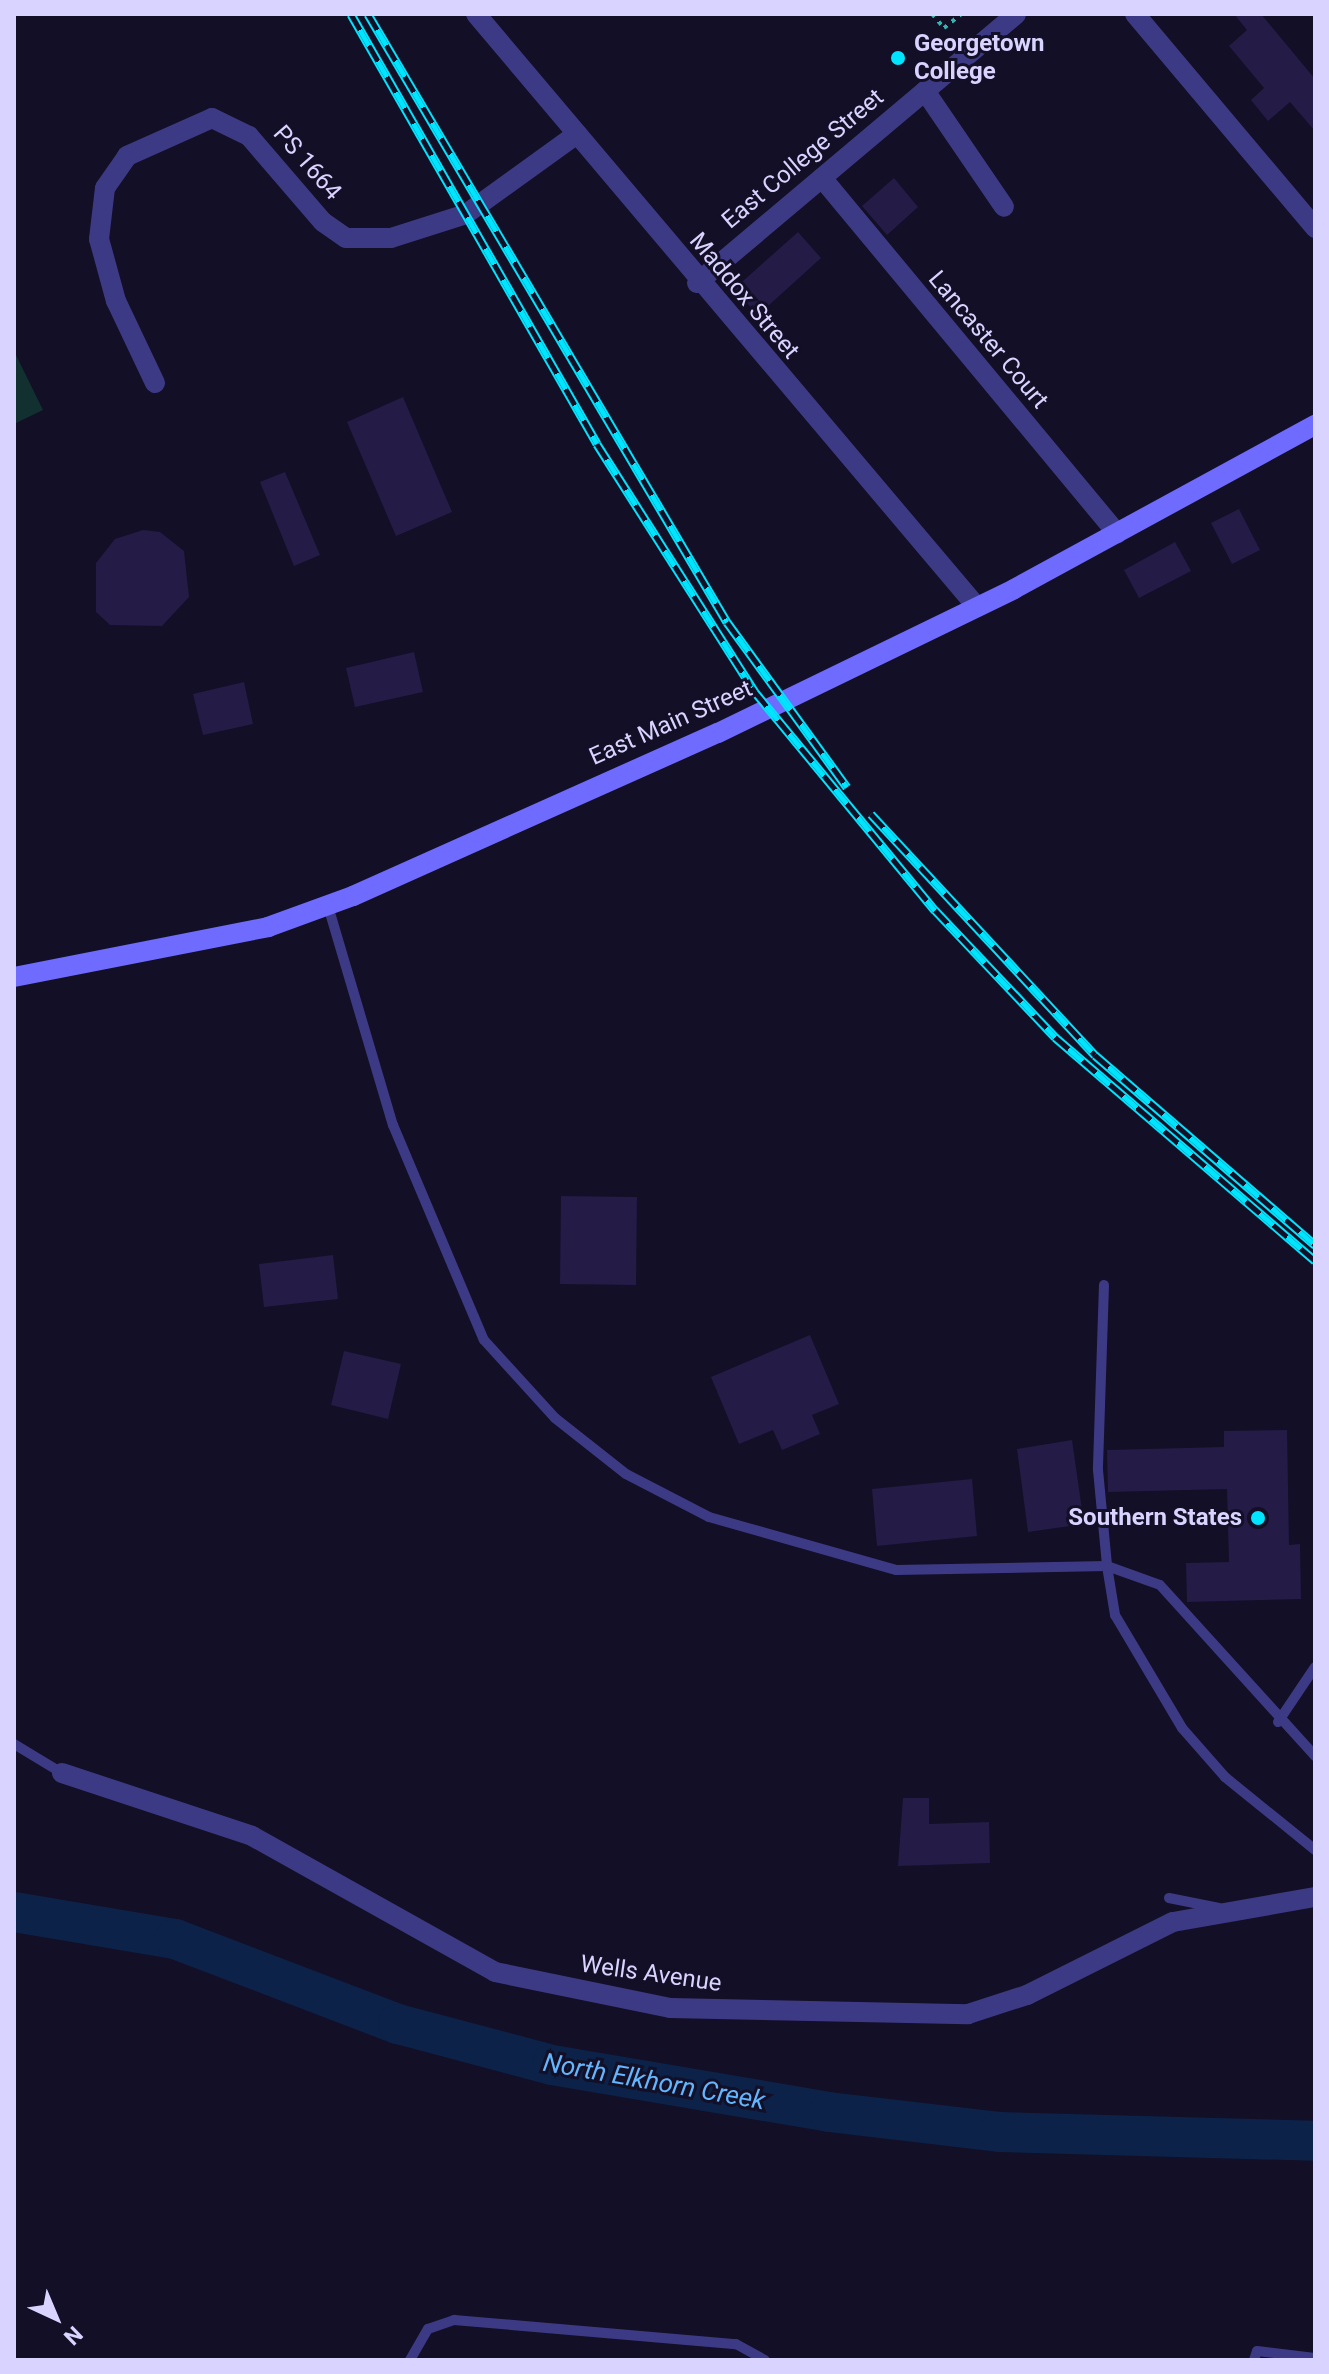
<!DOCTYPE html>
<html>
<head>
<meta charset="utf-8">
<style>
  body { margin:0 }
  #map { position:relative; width:1329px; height:2374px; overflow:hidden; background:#130f26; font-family:Roboto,sans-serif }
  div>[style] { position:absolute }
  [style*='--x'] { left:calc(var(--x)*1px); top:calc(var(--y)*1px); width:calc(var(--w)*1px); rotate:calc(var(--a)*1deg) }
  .green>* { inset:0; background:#12302f }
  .river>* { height:40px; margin:-20px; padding:0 20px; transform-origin:20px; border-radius:20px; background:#0c2248 }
  .building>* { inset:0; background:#241b47 }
  .path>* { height:4px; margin-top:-2px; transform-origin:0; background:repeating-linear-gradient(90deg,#2fb8b0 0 4px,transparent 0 10px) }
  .lane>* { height:10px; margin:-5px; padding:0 5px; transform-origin:5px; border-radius:5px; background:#3d3a85 }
  .street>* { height:20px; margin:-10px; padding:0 10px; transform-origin:10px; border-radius:10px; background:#3d3a85 }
  .secondary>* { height:20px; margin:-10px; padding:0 10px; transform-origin:10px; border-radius:10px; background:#6f6bff }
  .rail>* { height:9px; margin-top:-4.5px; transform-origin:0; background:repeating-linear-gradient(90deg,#130f26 0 18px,#00e5ff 0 36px); box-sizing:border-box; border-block:2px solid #00e5ff }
  .dots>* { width:22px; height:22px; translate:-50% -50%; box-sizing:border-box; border:4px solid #130f26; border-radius:50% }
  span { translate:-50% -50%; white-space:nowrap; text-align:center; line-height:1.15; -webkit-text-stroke:6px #130f26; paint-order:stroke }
  .poi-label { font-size:24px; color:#d9d4ff; font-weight:700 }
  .left { translate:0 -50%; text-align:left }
  .right { translate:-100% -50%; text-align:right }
  .street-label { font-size:24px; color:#d9d4ff }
  .water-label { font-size:26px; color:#62b6ff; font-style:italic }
  .frame { position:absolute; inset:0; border:16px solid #d9d4ff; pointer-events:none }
  .north { position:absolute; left:16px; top:2278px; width:80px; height:80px; -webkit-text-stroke:6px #130f26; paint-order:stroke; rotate:136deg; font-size:22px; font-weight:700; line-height:32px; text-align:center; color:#d9d4ff }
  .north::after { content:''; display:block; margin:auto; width:28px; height:36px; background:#d9d4ff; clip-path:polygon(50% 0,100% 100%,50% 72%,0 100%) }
</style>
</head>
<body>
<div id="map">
  <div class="green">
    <div style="clip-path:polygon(14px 351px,43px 410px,14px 424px)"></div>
  </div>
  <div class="river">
    <div style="--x:14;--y:1912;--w:163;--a:9.5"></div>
    <div style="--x:175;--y:1939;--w:239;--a:20.9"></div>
    <div style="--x:398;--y:2024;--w:159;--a:14.9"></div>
    <div style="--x:552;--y:2065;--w:281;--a:9.6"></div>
    <div style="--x:829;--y:2112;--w:171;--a:6.7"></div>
    <div style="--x:999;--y:2132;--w:316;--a:1.6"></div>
  </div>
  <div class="building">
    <div style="clip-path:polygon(1234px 14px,1261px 14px,1315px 79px,1315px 131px,1290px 102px,1268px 121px,1251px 100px,1264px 88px,1229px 46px,1247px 30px)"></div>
    <div style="clip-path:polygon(894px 178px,918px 207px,887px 235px,862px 206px)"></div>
    <div style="clip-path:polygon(798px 232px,821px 258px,758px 315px,734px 289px)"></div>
    <div style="clip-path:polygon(403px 397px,452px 512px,396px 536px,347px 422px)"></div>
    <div style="clip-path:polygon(285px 472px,320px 555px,294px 566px,260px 482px)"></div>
    <div style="clip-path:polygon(1239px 509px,1260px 550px,1232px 564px,1211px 523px)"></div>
    <div style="clip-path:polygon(143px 530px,160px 532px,184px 551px,189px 597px,162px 626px,110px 625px,96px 612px,96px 563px,115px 539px)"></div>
    <div style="clip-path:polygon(1175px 542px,1191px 571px,1139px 598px,1124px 570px)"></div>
    <div style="clip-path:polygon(414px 652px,423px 692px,355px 707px,346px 668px)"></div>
    <div style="clip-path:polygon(244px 682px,253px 724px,203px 735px,193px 694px)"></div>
    <div style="clip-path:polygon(561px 1196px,637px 1197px,636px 1285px,560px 1284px)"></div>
    <div style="clip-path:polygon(333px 1255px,338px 1299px,264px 1307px,259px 1264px)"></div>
    <div style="clip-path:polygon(810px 1335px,839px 1404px,812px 1415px,820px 1434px,782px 1450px,773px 1430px,739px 1444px,711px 1377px)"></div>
    <div style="clip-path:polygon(344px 1351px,401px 1364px,388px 1419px,331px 1405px)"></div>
    <div style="clip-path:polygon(1287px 1430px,1289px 1545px,1300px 1544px,1301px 1599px,1187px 1602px,1186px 1563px,1229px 1562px,1227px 1489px,1108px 1492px,1107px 1450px,1224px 1447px,1224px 1431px)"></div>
    <div style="clip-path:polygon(1072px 1440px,1084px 1524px,1028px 1532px,1017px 1449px)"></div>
    <div style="clip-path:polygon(972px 1479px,977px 1536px,877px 1546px,872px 1489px)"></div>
    <div style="clip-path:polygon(903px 1798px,929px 1798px,929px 1824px,989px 1822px,990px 1863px,898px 1866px)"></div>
  </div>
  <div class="path">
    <div style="--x:932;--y:14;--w:18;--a:49"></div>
    <div style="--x:944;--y:28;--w:22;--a:-39"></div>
  </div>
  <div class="lane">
    <div style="--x:328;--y:906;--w:228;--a:73.5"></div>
    <div style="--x:393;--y:1125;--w:233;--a:67.1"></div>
    <div style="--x:484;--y:1340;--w:105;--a:47.7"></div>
    <div style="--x:555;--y:1418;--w:90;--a:38.3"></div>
    <div style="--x:626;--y:1474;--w:93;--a:27.4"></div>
    <div style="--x:709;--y:1517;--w:194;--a:15.8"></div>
    <div style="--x:896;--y:1570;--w:211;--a:-1.1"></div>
    <div style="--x:1107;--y:1566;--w:50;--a:80.7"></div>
    <div style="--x:1115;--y:1615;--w:131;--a:59.3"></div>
    <div style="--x:1182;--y:1728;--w:65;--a:48.7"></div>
    <div style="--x:1225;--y:1777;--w:116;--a:39"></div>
    <div style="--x:1104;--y:1285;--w:185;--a:91.9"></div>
    <div style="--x:1098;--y:1470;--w:96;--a:84.6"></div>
    <div style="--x:1107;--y:1566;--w:56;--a:19.7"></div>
    <div style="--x:1160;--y:1585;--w:231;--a:47.8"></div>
    <div style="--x:1278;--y:1722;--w:66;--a:-56.1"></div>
    <div style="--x:14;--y:1744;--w:56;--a:31.1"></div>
    <div style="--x:1169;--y:1898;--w:51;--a:11.3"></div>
    <div style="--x:410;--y:2360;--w:36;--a:-60"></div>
    <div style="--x:428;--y:2329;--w:28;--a:-19"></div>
    <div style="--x:454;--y:2320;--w:283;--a:4.9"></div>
    <div style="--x:736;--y:2344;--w:33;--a:29"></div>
    <div style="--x:1254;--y:2360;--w:9;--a:-72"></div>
    <div style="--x:1257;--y:2351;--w:58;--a:6.9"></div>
  </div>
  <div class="street">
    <div style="--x:476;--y:14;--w:776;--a:49.81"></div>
    <div style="--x:1135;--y:14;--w:280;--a:49.9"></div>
    <div style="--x:925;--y:91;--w:140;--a:55.7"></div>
    <div style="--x:822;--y:178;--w:462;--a:50.3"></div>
    <div style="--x:697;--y:283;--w:417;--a:-40.1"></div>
    <div style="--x:155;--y:383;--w:91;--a:-115.4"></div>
    <div style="--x:116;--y:301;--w:64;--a:-105.3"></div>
    <div style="--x:99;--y:239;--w:51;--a:-83.3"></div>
    <div style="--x:105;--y:188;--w:39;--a:-55"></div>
    <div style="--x:127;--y:156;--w:93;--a:-24.1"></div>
    <div style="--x:212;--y:118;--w:41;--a:25.9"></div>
    <div style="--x:249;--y:136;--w:113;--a:49.3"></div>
    <div style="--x:323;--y:222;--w:28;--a:35"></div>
    <div style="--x:346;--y:238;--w:45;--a:0"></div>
    <div style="--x:391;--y:238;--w:79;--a:-17.7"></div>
    <div style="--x:466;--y:214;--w:137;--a:-35.8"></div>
    <div style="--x:62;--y:1773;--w:200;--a:18.3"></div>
    <div style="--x:252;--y:1836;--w:278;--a:29.2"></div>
    <div style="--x:495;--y:1972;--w:179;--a:11.6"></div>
    <div style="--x:670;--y:2008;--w:298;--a:1.2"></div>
    <div style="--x:968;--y:2014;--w:62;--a:-17.9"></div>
    <div style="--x:1027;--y:1995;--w:163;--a:-26.6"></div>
    <div style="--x:1173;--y:1922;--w:144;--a:-10"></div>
  </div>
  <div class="secondary">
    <div style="--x:14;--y:977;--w:259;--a:-11.1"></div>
    <div style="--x:268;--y:927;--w:90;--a:-20"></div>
    <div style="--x:353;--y:896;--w:400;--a:-24.1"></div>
    <div style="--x:718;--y:733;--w:329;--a:-25.9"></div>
    <div style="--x:1014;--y:589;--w:343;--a:-28.6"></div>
  </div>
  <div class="rail">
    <div style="--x:351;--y:14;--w:495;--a:60.2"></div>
    <div style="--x:597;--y:444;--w:294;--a:57.5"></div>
    <div style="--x:755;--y:692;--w:283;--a:50.5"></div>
    <div style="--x:935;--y:910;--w:175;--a:46.6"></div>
    <div style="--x:1055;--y:1037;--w:343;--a:40.7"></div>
    <div style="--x:368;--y:14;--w:706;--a:59.44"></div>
    <div style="--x:727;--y:622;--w:204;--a:54"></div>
    <div style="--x:871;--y:814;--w:329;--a:47.1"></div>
    <div style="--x:1095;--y:1055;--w:291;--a:40.8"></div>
  </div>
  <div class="dots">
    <div style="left:898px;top:58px;background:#00e5ff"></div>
    <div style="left:1258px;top:1518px;background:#00e5ff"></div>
  </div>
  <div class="poi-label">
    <span class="left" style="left:914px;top:58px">Georgetown<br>College</span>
    <span class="right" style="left:1242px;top:1518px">Southern States</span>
  </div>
  <div class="street-label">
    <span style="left:803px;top:159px;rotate:-40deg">East College Street</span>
    <span style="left:307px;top:163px;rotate:49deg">PS 1664</span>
    <span style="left:744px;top:296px;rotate:50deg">Maddox Street</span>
    <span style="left:988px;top:340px;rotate:50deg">Lancaster Court</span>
    <span style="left:671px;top:723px;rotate:-24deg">East Main Street</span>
    <span style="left:651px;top:1974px;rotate:8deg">Wells Avenue</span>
  </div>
  <div class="water-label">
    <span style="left:654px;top:2082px;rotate:10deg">North Elkhorn Creek</span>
  </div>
  <div class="frame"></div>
  <div class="north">N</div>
</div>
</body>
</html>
